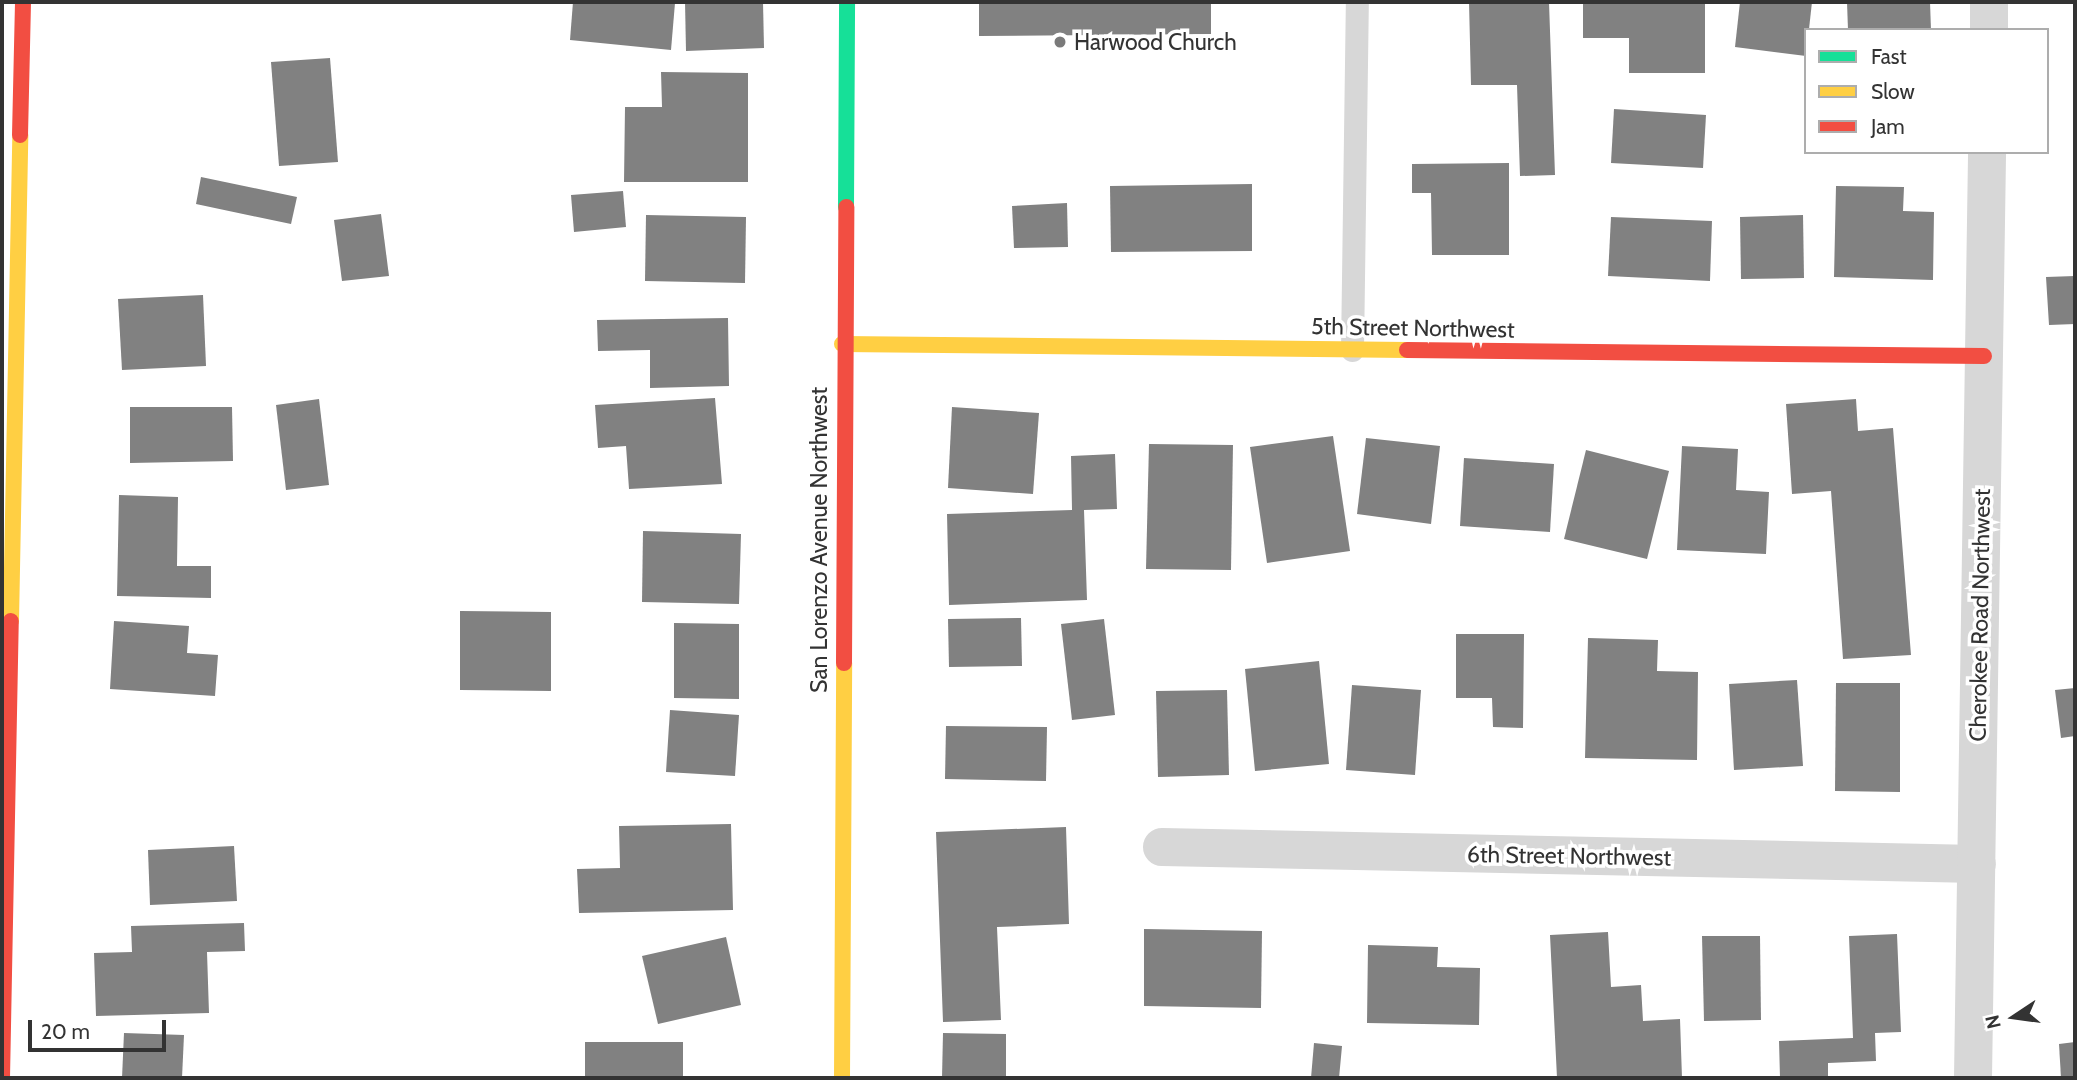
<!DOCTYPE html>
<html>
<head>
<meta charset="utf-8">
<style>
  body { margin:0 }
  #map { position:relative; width:2077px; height:1080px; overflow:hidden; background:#fff; font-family:Cabin,sans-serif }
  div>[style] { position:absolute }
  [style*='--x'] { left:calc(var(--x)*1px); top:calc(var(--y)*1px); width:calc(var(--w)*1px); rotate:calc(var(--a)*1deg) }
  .building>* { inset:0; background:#818181 }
  .lane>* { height:23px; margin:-11.5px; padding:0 11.5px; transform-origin:11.5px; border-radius:11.5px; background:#d7d7d7 }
  .street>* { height:38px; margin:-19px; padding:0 19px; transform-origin:19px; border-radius:19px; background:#d7d7d7 }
  .fast>* { height:16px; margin:-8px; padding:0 8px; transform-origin:8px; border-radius:8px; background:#16e098 }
  .slow>* { height:16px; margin:-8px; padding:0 8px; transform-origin:8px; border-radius:8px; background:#ffcf43 }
  .jam>* { height:16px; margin:-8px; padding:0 8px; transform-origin:8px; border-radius:8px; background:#f24e42 }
  .dots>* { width:19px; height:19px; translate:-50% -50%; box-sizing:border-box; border:4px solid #fff; border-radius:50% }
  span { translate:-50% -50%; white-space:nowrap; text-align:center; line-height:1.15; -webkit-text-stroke:7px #fff; paint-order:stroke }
  .poi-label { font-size:23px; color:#333 }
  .left { translate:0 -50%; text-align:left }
  .street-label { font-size:23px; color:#333 }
  .frame { position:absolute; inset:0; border:4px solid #333; pointer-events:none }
  .legend { position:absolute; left:1804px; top:28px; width:245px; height:126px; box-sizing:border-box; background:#fff; border:2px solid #adadad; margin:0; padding:9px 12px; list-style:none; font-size:21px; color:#333 }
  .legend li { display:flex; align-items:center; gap:14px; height:35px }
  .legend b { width:35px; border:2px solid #adadad }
  .north { position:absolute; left:1979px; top:982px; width:70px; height:70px; -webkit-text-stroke:5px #fff; paint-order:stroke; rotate:257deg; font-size:19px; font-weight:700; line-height:28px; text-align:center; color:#333 }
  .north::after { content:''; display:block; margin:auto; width:24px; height:32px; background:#333; clip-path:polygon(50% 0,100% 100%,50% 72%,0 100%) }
  .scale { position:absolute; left:28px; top:1020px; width:138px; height:32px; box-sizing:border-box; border:4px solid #333; border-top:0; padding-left:9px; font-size:21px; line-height:24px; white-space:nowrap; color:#333; -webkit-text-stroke:5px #fff; paint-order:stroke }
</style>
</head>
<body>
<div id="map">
  <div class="building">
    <div style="clip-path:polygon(573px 2px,675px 3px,671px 50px,570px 40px)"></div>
    <div style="clip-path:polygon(685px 2px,763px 2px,764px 48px,686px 51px)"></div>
    <div style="clip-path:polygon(979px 2px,1211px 2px,1211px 34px,979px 36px)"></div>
    <div style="clip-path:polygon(1469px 2px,1549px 2px,1555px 175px,1520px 176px,1517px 85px,1471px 85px)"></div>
    <div style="clip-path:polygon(1583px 2px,1705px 2px,1705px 73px,1629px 73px,1629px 38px,1583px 38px)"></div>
    <div style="clip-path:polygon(1740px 2px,1812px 2px,1806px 56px,1735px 47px)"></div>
    <div style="clip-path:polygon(1847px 2px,1930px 2px,1931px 30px,1848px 30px)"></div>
    <div style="clip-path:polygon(330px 58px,338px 162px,279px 166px,271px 62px)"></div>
    <div style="clip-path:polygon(661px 72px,748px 73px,748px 182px,624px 182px,625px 107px,662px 107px)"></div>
    <div style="clip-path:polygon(1614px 109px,1706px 115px,1703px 168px,1611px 163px)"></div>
    <div style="clip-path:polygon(1509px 163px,1509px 255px,1432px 255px,1431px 193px,1412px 193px,1412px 164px)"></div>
    <div style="clip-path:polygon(201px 177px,297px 197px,291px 224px,196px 204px)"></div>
    <div style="clip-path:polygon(1252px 184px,1252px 251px,1111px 252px,1110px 186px)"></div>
    <div style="clip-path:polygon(1836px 186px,1904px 187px,1903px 211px,1934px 212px,1933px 280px,1834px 277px)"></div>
    <div style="clip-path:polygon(623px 191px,626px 227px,574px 232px,571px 195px)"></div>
    <div style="clip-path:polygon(1067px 203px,1068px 247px,1014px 248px,1012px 206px)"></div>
    <div style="clip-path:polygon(381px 214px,389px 276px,342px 281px,334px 220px)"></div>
    <div style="clip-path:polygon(646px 215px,746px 217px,745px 283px,645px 281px)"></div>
    <div style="clip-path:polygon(1803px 215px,1804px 278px,1741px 279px,1740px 217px)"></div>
    <div style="clip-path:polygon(1611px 217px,1712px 221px,1710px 281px,1608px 276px)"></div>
    <div style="clip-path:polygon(2075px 276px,2075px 324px,2049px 325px,2046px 277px)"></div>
    <div style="clip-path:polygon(203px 295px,206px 366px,122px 370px,118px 299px)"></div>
    <div style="clip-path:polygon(728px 318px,729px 386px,650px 388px,650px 350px,598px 351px,597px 320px)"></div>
    <div style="clip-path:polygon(715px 398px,722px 484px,629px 489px,626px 446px,598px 448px,595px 405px)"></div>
    <div style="clip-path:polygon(319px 399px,329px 485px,286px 490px,276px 405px)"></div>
    <div style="clip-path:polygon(1856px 399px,1858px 431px,1893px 428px,1911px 655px,1843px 659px,1831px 491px,1792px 494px,1786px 404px)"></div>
    <div style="clip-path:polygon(130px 407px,232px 407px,233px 461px,130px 463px)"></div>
    <div style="clip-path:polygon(952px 407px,1039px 413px,1033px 494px,948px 488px)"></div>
    <div style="clip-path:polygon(1333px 436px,1350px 551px,1267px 563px,1250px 447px)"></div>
    <div style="clip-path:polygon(1366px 438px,1440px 446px,1431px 524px,1357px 514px)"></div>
    <div style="clip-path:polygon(1149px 444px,1233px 445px,1231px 570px,1146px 569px)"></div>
    <div style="clip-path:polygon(1682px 446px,1738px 449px,1736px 490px,1769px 492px,1766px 554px,1677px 550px)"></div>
    <div style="clip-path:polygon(1586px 450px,1669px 471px,1647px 559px,1564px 539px)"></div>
    <div style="clip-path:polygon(1115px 454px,1117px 509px,1084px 510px,1087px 600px,949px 605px,947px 514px,1072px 510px,1071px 456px)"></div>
    <div style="clip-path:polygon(1464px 458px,1554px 464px,1550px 532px,1460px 526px)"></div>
    <div style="clip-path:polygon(119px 495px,178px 497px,177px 566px,211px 566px,211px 598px,117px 596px)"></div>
    <div style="clip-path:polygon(643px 531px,741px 534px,739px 604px,642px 602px)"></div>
    <div style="clip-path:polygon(460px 611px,551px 612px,551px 691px,460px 690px)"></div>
    <div style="clip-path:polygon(1021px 618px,1022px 666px,949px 667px,948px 619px)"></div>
    <div style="clip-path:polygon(1104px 619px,1115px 715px,1072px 720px,1061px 624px)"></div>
    <div style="clip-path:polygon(114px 621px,189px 626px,187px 653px,218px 655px,215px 696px,110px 689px)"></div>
    <div style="clip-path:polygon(674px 623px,739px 624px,739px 699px,674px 698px)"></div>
    <div style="clip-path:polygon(1456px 634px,1524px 634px,1523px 728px,1493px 727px,1492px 698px,1456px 698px)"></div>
    <div style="clip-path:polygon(1588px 638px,1658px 640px,1657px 671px,1698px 672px,1697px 760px,1585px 758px)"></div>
    <div style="clip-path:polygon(1319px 661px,1329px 764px,1255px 771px,1245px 669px)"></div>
    <div style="clip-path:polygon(1797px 680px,1803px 766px,1734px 770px,1729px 684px)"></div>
    <div style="clip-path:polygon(1836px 683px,1900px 683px,1900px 792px,1835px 791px)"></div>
    <div style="clip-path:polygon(1352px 685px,1421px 690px,1415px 775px,1346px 770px)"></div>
    <div style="clip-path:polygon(2075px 688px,2075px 736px,2061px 738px,2055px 690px)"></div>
    <div style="clip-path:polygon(1227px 690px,1229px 775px,1158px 777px,1156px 691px)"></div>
    <div style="clip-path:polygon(670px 710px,739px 715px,735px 776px,666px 772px)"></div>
    <div style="clip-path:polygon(946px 726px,1047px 727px,1046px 781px,945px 779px)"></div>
    <div style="clip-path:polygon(731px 824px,733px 910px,579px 913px,577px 869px,620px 868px,619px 826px)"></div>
    <div style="clip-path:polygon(1066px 827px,1069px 924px,997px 927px,1001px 1020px,943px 1022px,936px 832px)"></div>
    <div style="clip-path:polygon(234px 846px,237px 901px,150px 905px,148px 850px)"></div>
    <div style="clip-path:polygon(244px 923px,245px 951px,207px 952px,209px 1013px,96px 1016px,94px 953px,132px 952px,131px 926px)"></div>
    <div style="clip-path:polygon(1144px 929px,1262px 931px,1261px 1008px,1144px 1006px)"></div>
    <div style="clip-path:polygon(1608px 932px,1611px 987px,1641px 985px,1643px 1021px,1680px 1019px,1682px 1078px,1557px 1078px,1550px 935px)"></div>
    <div style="clip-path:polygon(1897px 934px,1901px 1032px,1875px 1033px,1876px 1061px,1828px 1063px,1828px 1078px,1780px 1078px,1779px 1041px,1853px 1038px,1849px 936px)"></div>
    <div style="clip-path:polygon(1702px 936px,1760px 936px,1761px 1020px,1704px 1021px)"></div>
    <div style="clip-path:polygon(726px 937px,741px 1005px,658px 1024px,642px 956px)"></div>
    <div style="clip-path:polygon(1368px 945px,1438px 947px,1437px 967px,1480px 968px,1479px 1025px,1367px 1023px)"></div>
    <div style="clip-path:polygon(124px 1033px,184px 1035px,182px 1078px,122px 1078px)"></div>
    <div style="clip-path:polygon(943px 1033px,1006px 1034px,1006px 1078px,942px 1078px)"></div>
    <div style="clip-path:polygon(585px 1042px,683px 1042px,683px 1078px,585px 1078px)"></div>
    <div style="clip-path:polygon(2075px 1042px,2075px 1078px,2061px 1078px,2059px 1044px)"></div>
    <div style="clip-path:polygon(1314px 1043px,1342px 1046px,1339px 1078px,1311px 1078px)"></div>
  </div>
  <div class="lane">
    <div style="--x:1352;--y:350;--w:348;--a:-89.2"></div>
  </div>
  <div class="street">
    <div style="--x:1989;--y:30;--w:28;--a:-90"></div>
    <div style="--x:1162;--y:847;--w:815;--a:1.19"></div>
    <div style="--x:1973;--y:1078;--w:926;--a:-89.13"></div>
  </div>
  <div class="fast">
    <div style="--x:846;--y:207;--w:205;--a:-89.7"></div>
  </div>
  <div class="slow">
    <div style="--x:842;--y:344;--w:565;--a:0.61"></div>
    <div style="--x:11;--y:621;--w:486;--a:-88.9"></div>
    <div style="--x:842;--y:1078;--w:415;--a:-89.7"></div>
  </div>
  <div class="jam">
    <div style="--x:20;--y:135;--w:133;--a:-88.7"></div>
    <div style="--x:1407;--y:350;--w:577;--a:0.6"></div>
    <div style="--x:844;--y:663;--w:456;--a:-89.7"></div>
    <div style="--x:2;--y:1078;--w:457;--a:-88.9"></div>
  </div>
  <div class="dots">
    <div style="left:1060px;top:42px;background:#7a7a7a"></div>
  </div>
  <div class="poi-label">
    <span class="left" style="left:1074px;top:42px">Harwood Church</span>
  </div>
  <div class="street-label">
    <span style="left:1413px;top:328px;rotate:1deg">5th Street Northwest</span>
    <span style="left:819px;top:540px;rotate:-90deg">San Lorenzo Avenue Northwest</span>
    <span style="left:1980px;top:615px;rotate:-89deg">Cherokee Road Northwest</span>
    <span style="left:1569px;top:856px;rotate:1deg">6th Street Northwest</span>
  </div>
  <div class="frame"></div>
  <ul class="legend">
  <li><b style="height:9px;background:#16e098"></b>Fast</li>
  <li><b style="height:9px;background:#ffcf43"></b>Slow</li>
  <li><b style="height:9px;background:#f24e42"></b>Jam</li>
  </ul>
  <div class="north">N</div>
  <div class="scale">20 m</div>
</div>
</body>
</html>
